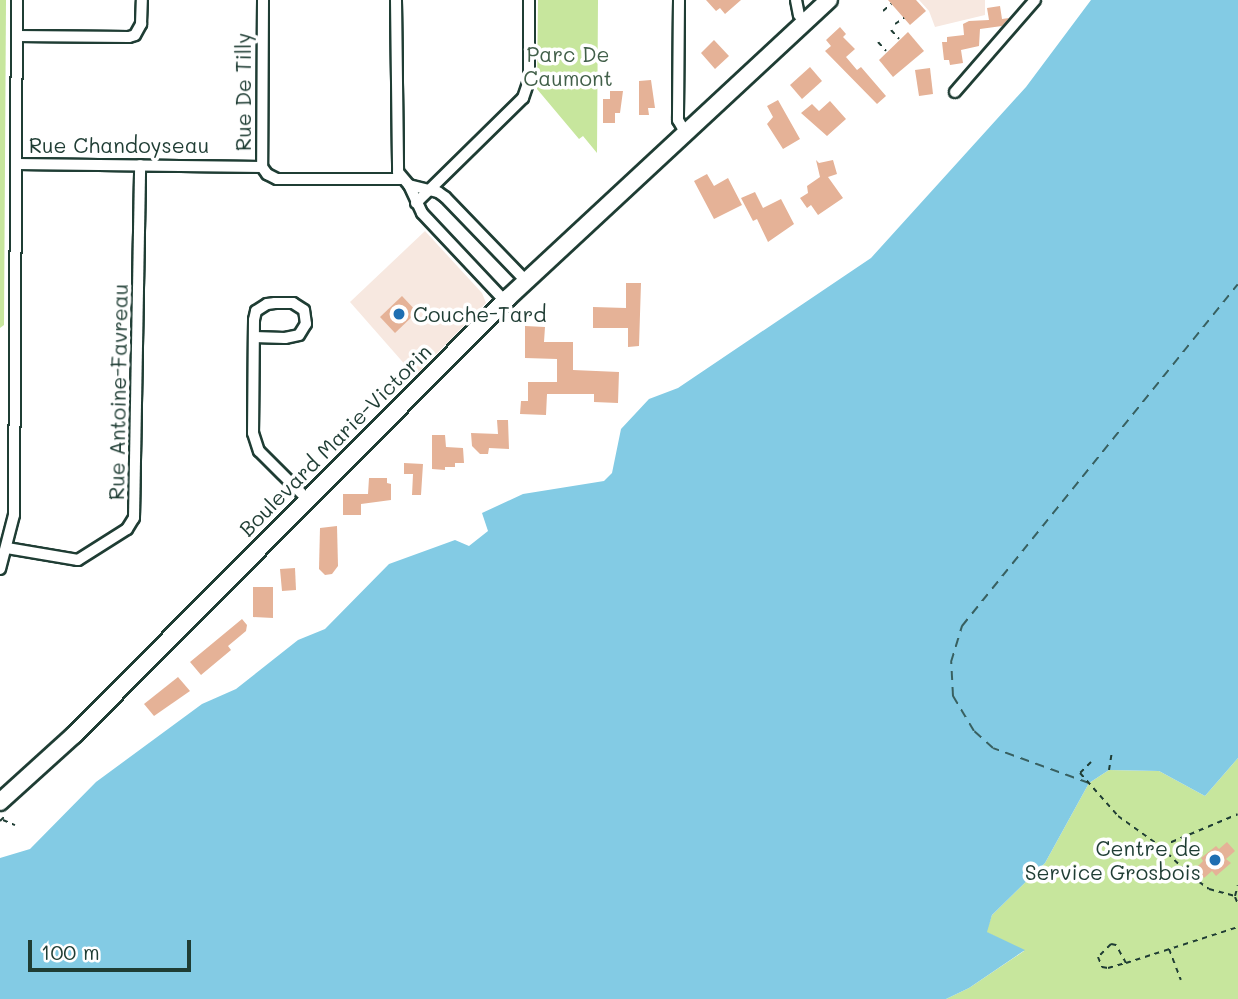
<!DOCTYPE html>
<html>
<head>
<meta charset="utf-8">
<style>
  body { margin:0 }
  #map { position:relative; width:1238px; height:999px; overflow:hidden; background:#fff; font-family:Mali,sans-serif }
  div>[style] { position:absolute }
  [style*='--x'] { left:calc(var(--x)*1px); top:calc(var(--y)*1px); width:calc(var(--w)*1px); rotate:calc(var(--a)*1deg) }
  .built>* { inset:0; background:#f7e8e0 }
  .green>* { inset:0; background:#c7e69d }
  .water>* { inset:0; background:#83cbe4 }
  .ferry>* { height:2px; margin-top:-1px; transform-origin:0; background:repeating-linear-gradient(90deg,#386060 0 9px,transparent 0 16px) }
  .building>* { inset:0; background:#e5b297 }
  .path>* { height:2px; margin-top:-1px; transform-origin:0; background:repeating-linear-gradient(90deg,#1f3d34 0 5px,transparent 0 10px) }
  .roads { filter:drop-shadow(2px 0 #1f3d34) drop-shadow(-2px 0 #1f3d34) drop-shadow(0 2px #1f3d34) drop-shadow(0 -2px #1f3d34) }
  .street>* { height:10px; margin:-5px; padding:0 5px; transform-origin:5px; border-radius:5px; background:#fff }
  .secondary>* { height:16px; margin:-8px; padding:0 8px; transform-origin:8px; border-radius:8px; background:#fff }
  .dots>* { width:19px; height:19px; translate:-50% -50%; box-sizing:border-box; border:4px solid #fff; border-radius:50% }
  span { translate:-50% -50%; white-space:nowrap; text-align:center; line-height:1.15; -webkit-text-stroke:7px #fff; paint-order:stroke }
  .park-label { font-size:21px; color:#415f49 }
  .street-label { font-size:21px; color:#1f3d34 }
  .poi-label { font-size:21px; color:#1f3d34 }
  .left { translate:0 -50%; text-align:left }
  .right { translate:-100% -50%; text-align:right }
  .scale { position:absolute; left:28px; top:940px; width:163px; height:32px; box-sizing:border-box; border:4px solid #1f3d34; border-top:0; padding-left:9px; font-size:21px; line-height:24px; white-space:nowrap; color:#1f3d34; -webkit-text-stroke:5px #fff; paint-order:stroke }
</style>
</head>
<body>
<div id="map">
  <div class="built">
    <div style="clip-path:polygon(919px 0,985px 0,985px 15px,935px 27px,929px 11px)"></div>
    <div style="clip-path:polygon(425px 231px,482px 293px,486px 303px,415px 376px,350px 302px)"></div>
  </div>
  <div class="green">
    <div style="clip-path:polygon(0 0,6px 0,4px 325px,0 328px)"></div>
    <div style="clip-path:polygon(538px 0,598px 0,597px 153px,583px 136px,579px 139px,537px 89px)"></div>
    <div style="clip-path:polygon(1238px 758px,1238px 999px,946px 999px,969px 988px,1024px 951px,986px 932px,992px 915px,1045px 863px,1089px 783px,1109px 770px,1159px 771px,1205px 796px)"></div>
  </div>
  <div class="water">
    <div style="clip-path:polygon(1091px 0,1238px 0,1238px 758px,1205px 796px,1159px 771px,1109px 770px,1089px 783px,1045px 863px,992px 915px,987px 932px,1025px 950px,969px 988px,946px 999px,0 999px,0 858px,30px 849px,96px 782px,202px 704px,236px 689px,298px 640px,325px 629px,389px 564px,455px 540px,469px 546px,488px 531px,482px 513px,523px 494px,604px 481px,612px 473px,621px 429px,649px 399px,678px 388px,871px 258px,1026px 87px)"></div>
  </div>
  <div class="ferry">
    <div style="--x:1089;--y:783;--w:102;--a:-160"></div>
    <div style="--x:993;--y:748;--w:25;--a:-138"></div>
    <div style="--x:974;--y:731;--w:41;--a:-121"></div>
    <div style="--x:953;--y:696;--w:34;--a:-93"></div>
    <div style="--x:951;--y:662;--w:38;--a:-73"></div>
    <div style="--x:962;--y:626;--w:439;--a:-51.1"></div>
  </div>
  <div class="building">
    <div style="clip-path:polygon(706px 0,741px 0,725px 14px,720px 8px,716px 11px)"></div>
    <div style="clip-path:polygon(888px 0,916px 0,926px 11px,910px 25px)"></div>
    <div style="clip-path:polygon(1000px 6px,1002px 19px,1009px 18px,1002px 26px,980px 29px,979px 46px,961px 50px,963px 63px,950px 65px,949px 60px,944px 60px,942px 42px,947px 42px,947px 37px,964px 35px,963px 24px,969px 21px,989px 20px,987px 8px)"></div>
    <div style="clip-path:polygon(840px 27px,846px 34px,843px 37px,855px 49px,846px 57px,857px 70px,861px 67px,886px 96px,877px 104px,825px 51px,831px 46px,826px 40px)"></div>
    <div style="clip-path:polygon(908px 32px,924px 51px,893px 77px,879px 60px)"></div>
    <div style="clip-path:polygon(714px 40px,729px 56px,715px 69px,701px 53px)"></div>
    <div style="clip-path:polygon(810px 67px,822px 81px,802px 99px,790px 85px)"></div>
    <div style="clip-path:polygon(930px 68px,933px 94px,919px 96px,915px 70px)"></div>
    <div style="clip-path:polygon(651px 80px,655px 108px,648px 108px,649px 115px,639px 115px,639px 81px)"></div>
    <div style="clip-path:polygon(610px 91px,623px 91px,620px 113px,615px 113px,615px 123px,603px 123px,603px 99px,610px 99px)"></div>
    <div style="clip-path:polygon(778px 100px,800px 139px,783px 149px,767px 124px,773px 117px,767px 106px)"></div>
    <div style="clip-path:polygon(830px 101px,846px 119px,827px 136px,801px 113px,812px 104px,819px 111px)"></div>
    <div style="clip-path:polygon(816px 160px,819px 163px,833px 160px,837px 174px,828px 177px,843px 198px,818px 215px,811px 205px,807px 208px,800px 198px,808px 193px,807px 186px,820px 177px)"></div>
    <div style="clip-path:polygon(707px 174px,714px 186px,728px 178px,742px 205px,714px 219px,694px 181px)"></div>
    <div style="clip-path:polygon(755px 192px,763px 208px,781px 199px,794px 224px,768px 242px,757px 219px,753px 221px,741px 198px)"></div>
    <div style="clip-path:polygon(626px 283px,641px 283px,639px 346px,628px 347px,628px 328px,593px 328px,593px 307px,626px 308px)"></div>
    <div style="clip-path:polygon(402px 296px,417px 312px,395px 333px,380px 317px)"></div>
    <div style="clip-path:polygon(525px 326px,545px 327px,544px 342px,573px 342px,573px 370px,619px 372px,618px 403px,594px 402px,594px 394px,547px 394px,546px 415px,520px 414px,521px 401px,528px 401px,528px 382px,557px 382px,557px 359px,525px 358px)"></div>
    <div style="clip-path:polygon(497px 420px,508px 420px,509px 449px,489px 448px,488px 454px,480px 454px,472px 446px,471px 433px,498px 434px)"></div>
    <div style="clip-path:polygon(432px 435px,445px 435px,446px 447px,463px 448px,464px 463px,455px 463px,455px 467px,445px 467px,445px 470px,432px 469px)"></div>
    <div style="clip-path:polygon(404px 463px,423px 464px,421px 495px,412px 495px,413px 474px,404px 474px)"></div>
    <div style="clip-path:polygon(369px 478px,387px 478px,387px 483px,391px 484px,391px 500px,361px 504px,361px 515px,343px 515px,343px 494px,368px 494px)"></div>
    <div style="clip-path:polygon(337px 526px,338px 566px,332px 574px,325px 575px,319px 569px,320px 528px)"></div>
    <div style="clip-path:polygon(295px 568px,296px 590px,282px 591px,280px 569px)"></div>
    <div style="clip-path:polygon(253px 587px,273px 587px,273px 618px,253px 617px)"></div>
    <div style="clip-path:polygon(242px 619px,247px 625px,246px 631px,228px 646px,231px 650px,201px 675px,190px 662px)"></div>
    <div style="clip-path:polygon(178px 677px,190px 691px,154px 716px,144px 704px)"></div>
    <div style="clip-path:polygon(1227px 842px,1235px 851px,1226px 859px,1231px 863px,1216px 876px,1212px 871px,1204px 878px,1196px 868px,1203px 861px,1201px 858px,1216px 846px,1219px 849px)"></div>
  </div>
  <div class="path">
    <div style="--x:883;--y:11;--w:11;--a:-41"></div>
    <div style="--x:895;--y:24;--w:11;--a:-34"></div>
    <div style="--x:891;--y:30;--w:12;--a:48"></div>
    <div style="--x:878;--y:42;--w:12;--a:48"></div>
    <div style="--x:1091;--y:762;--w:16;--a:135"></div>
    <div style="--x:1080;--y:773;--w:57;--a:48.5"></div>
    <div style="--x:1118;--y:816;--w:52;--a:35.5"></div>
    <div style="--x:1160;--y:846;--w:43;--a:44.1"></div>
    <div style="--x:1191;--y:876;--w:22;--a:36"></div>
    <div style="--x:1209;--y:889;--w:27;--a:15"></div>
    <div style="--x:1109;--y:770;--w:19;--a:-81"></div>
    <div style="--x:3;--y:820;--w:13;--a:23"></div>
    <div style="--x:0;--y:821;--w:8;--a:-45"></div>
    <div style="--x:1162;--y:846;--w:82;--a:-22.8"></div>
    <div style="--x:1235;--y:896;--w:11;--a:-75"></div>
    <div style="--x:1235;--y:897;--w:8;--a:67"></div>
    <div style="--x:1169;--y:949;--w:33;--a:69"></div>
    <div style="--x:1126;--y:963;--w:21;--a:-119"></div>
    <div style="--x:1116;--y:945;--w:5;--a:-169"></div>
    <div style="--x:1111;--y:944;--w:18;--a:135"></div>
    <div style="--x:1098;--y:957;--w:11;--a:68"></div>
    <div style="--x:1102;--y:967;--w:6;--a:9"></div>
    <div style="--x:1108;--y:968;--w:19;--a:-16"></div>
    <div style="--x:1126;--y:963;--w:118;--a:-17.8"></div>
  </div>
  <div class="roads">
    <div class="street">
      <div style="--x:263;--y:0;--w:167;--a:90.3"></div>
      <div style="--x:262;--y:167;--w:9;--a:54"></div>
      <div style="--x:267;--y:174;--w:11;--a:27"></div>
      <div style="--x:277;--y:179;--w:124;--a:0"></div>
      <div style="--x:396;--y:0;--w:172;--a:89.3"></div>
      <div style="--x:398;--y:172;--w:17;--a:50"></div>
      <div style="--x:409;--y:185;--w:31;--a:65"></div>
      <div style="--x:422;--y:213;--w:121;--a:46.7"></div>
      <div style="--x:679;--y:0;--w:120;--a:90.5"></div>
      <div style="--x:678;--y:120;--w:14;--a:60"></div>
      <div style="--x:796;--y:0;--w:15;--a:79"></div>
      <div style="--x:799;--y:15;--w:9;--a:49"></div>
      <div style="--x:17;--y:36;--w:112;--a:0.5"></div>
      <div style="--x:129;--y:37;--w:6;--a:-18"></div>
      <div style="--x:135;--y:35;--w:13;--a:-61"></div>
      <div style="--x:141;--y:24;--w:24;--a:-88"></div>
      <div style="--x:955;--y:92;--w:122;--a:-49"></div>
      <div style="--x:17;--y:164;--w:245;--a:0.7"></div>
      <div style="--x:409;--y:185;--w:30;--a:14"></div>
      <div style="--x:438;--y:192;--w:9;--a:36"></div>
      <div style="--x:445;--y:197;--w:117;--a:46"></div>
      <div style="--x:416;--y:203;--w:150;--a:-44.5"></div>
      <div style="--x:523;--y:98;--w:18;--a:-71"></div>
      <div style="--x:529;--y:81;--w:81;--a:-90"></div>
      <div style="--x:254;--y:337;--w:31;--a:2"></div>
      <div style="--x:285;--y:338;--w:14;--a:-12"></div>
      <div style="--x:299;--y:335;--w:13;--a:-58"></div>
      <div style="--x:306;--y:324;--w:14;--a:-98"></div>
      <div style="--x:304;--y:310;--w:13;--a:-148"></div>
      <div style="--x:293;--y:303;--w:18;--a:180"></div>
      <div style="--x:275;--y:303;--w:8;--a:173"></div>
      <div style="--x:267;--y:304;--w:13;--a:148"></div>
      <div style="--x:256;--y:311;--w:9;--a:103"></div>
      <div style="--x:254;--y:320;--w:113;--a:90.5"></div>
      <div style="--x:253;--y:433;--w:19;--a:72"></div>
      <div style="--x:259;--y:451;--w:68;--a:45"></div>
      <div style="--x:7;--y:548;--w:72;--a:9.6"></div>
      <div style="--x:78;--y:560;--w:58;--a:-32.3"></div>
      <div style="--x:127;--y:529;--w:13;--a:-58"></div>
      <div style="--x:134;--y:518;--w:353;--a:-89"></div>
      <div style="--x:0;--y:569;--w:56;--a:-75.5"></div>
      <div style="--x:14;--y:515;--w:515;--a:-89.67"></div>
    </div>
    <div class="secondary">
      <div style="--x:0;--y:802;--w:100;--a:-42.2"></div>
      <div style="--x:74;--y:735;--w:616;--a:-45.2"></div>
      <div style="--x:508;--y:298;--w:438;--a:-42.9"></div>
    </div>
  </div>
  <div class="dots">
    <div style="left:399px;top:314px;background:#1f6fb2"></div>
    <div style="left:1215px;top:860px;background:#1f6fb2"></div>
  </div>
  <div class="park-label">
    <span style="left:568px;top:66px">Parc De<br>Caumont</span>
  </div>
  <div class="street-label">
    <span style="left:243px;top:92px;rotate:-90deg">Rue De Tilly</span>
    <span style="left:119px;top:145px">Rue Chandoyseau</span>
    <span style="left:118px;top:392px;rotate:-89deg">Rue Antoine-Favreau</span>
    <span style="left:335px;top:440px;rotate:-45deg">Boulevard Marie-Victorin</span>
  </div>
  <div class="poi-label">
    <span class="left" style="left:413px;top:314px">Couche-Tard</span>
    <span class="right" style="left:1201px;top:860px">Centre de<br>Service Grosbois</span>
  </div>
  <div class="scale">100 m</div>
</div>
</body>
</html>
